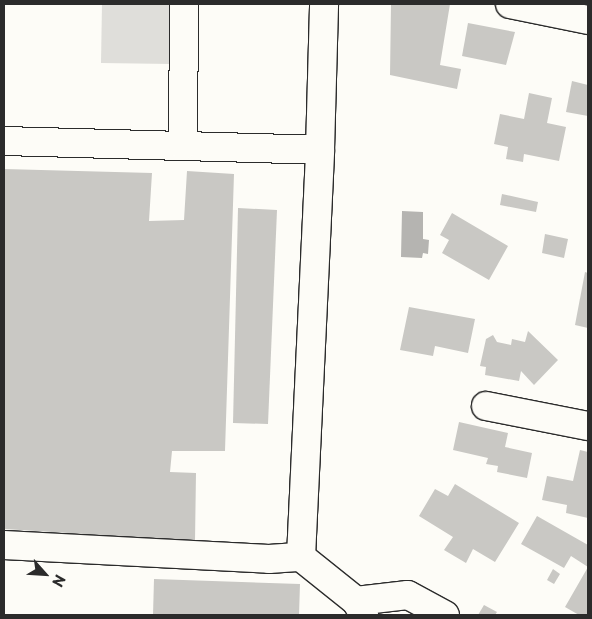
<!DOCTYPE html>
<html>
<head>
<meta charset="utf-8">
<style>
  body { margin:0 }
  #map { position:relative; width:592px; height:619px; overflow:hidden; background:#fdfcf7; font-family:"Playpen Sans",sans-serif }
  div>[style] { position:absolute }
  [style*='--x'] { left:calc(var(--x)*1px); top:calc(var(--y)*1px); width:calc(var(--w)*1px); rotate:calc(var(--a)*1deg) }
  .green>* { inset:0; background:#dfdeda }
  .water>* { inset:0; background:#b5b4b1 }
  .building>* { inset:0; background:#c9c8c4 }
  .roads { filter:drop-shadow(1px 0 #2b2b2b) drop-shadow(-1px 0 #2b2b2b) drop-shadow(0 1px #2b2b2b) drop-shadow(0 -1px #2b2b2b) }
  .minor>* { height:28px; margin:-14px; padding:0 14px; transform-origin:14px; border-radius:14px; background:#fdfcf7 }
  span { translate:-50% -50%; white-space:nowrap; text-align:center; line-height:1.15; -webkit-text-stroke:4px #fdfcf7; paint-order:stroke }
  .frame { position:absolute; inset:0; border:5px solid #2b2b2b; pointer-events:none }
  .north { position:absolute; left:20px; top:549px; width:50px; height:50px; -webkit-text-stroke:4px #fdfcf7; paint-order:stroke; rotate:116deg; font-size:14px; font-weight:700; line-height:20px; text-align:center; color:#2b2b2b }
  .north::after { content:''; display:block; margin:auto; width:18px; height:22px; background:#2b2b2b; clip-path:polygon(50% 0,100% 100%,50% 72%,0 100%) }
</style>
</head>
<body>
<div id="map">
  <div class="green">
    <div style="clip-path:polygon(102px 4px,172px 4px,171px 64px,101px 63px)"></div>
  </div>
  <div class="water">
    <div style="clip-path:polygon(402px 211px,423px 212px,423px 239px,429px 240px,428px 254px,423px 253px,422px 258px,401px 257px)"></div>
  </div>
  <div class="building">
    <div style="clip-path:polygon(391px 4px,450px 4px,440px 65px,461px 69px,457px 89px,390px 75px)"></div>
    <div style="clip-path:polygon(468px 23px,515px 32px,506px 65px,462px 56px)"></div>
    <div style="clip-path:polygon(572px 81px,588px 85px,588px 116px,566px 112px)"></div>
    <div style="clip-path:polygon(529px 93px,552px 98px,547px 123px,566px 127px,559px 161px,524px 154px,523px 162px,506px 159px,508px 147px,494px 144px,500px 114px,524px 119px)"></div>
    <div style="clip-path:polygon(4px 169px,152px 173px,149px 221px,184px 220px,187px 171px,234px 174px,225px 451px,172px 451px,170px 472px,196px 473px,195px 541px,4px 529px)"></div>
    <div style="clip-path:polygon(502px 194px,538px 202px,536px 212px,500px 205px)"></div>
    <div style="clip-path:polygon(238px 208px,277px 210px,268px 424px,233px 423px)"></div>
    <div style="clip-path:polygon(452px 213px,508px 246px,489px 280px,442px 253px,449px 240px,440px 235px)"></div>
    <div style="clip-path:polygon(545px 234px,568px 239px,564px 258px,542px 253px)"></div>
    <div style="clip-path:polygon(585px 272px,588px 273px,588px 328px,575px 325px)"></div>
    <div style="clip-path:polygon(409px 307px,475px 319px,468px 353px,435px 346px,433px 356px,400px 350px)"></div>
    <div style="clip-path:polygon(528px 331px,558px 360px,534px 385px,521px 371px,519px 381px,485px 375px,486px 367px,480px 366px,486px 339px,493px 335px,497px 342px,511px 345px,512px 339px,525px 342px)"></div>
    <div style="clip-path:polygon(459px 422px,508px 433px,505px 447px,532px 453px,527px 478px,497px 472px,498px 466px,486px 464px,488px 458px,453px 450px)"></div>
    <div style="clip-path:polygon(580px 450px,588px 452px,588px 518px,566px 513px,567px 505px,542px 500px,547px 476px,573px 481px)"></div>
    <div style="clip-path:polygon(455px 484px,519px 523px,495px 562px,473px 549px,466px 563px,444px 550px,453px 537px,419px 516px,435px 489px,448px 496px)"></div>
    <div style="clip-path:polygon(537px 516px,588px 545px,588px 615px,579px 615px,565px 607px,588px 567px,571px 556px,564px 568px,521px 544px)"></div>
    <div style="clip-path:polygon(553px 569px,560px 574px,554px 584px,547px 580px)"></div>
    <div style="clip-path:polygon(154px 579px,300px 584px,299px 615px,153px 615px)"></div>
    <div style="clip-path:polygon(484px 605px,497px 612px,495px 615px,478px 615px)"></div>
  </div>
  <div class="roads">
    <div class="minor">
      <div style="--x:510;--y:4;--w:80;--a:11.6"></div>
      <div style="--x:4;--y:141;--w:316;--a:1.6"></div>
      <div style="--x:183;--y:145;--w:141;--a:-89.6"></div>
      <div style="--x:486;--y:406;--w:104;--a:11.1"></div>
      <div style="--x:4;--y:545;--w:265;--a:3"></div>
      <div style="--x:269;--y:559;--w:32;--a:-4"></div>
      <div style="--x:301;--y:557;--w:70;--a:38.7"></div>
      <div style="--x:356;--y:601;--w:16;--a:60"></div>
      <div style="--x:301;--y:557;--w:407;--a:-87.3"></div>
      <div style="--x:320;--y:150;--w:146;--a:-88.4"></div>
      <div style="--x:356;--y:601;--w:52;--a:-6.6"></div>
      <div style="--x:408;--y:595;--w:42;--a:28.4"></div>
    </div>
  </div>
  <div class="frame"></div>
  <div class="north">N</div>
</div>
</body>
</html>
